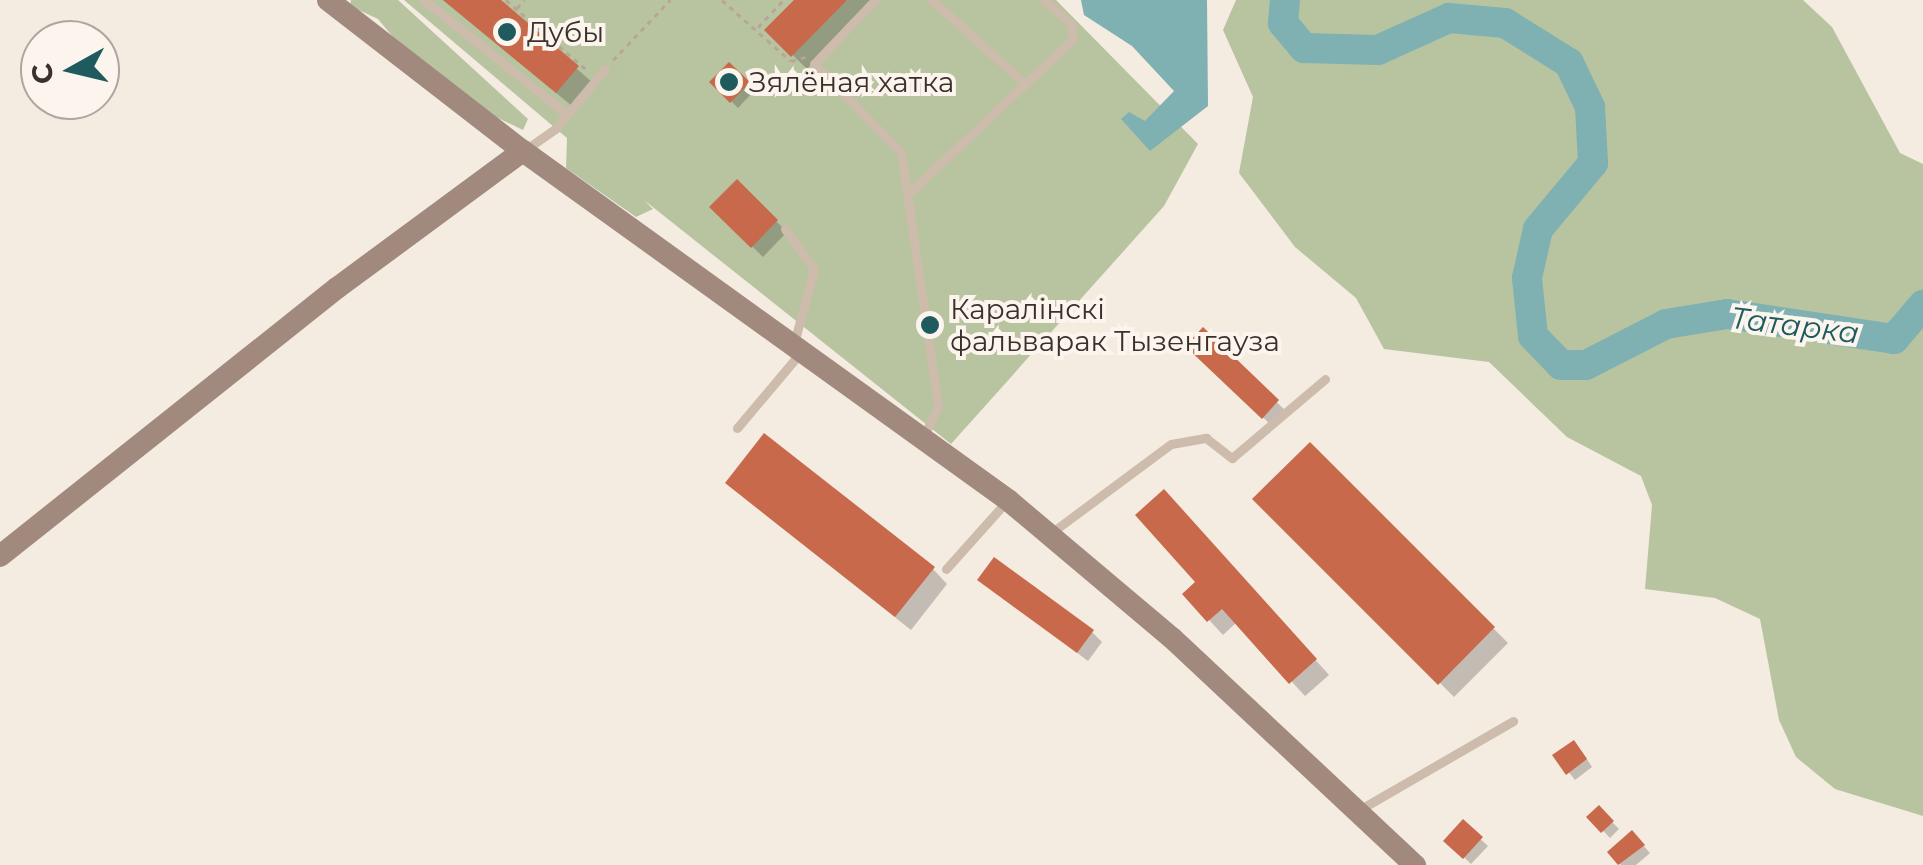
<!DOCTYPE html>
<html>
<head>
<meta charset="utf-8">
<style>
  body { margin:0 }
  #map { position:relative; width:1923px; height:865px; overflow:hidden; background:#f4ebe1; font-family:Montserrat,sans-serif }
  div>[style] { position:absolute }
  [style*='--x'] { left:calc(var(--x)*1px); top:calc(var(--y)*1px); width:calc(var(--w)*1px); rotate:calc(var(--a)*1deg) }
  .green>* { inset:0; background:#b8c4a0 }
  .water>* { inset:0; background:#7fb0b2 }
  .shadow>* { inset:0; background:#0003 }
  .river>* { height:30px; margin:-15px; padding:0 15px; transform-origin:15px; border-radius:15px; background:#7fb0b2 }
  .building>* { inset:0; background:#c8694b }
  .path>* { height:2.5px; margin-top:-1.25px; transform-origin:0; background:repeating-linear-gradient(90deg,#b9a596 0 5px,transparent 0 10px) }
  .lane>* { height:9px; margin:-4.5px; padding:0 4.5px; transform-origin:4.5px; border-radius:4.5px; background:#cdbbac }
  .secondary>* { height:22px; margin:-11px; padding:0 11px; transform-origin:11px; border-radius:11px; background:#a18a7d }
  .dots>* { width:28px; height:28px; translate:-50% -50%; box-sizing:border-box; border:5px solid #fbf5ee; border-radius:50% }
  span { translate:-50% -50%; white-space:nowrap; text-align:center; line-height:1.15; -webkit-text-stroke:8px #fbf5ee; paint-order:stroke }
  .poi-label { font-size:28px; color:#3b302b }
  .left { translate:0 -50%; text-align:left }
  .water-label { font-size:30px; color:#1f5a5e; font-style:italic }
  .north { position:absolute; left:20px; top:20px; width:100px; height:100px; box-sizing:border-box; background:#fbf5ee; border:2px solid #aea6a0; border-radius:50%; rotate:262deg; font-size:28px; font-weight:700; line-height:40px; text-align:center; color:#3b302b }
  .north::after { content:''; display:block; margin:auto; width:35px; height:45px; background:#1f5a5e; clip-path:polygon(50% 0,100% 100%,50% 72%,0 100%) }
</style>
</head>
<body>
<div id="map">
  <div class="green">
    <div style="clip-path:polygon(351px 0,398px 0,528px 119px,523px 130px,481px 110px,408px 55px,378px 19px,350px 6px)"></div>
    <div style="clip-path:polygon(404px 0,1056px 0,1198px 144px,1164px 206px,951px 444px,644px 200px,653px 209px,636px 217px,566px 168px,567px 138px)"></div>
    <div style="clip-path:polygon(1236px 0,1803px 0,1832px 27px,1900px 153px,1923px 164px,1923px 816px,1835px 789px,1796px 757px,1779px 720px,1760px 619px,1715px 598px,1645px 589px,1652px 505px,1641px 476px,1567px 437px,1489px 362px,1384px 349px,1356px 298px,1295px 247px,1239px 173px,1253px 97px,1223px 30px)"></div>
  </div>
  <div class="water">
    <div style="clip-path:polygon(1081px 0,1207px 0,1208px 106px,1150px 151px,1121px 119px,1129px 112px,1145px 121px,1174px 91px,1132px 46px,1084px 15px)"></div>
  </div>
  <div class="shadow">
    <div style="clip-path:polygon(443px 0,498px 0,592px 82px,572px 106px)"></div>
    <div style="clip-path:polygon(797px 0,875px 0,807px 69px,767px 30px)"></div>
    <div style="clip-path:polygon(729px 65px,754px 91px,738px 108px,712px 82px)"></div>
    <div style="clip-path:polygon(737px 182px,787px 232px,763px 257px,712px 207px)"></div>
    <div style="clip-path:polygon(1203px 331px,1288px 413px,1274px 428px,1188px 346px)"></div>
    <div style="clip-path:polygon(1310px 445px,1508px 643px,1454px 697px,1256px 499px)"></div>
    <div style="clip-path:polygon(743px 497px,933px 569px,947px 584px,911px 630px)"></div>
    <div style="clip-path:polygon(1178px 507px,1329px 675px,1305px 696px,1237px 622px,1223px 635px,1185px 594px,1198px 582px)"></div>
    <div style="clip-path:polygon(980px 580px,1092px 632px,1102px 642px,1088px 661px)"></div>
    <div style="clip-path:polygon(1581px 750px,1592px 767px,1575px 780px,1556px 756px)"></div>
    <div style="clip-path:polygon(1599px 809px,1619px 829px,1610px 838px,1590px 817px)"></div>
    <div style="clip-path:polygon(1463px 823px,1488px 846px,1471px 864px,1447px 841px)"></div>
    <div style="clip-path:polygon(1632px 833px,1650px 853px,1636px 865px,1621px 865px,1610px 852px)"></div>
  </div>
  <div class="river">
    <div style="--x:1285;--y:0;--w:23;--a:95"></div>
    <div style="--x:1283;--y:23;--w:33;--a:50"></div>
    <div style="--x:1304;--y:48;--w:74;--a:1.5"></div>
    <div style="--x:1378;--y:50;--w:78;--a:-24.3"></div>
    <div style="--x:1449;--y:18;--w:56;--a:5.1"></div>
    <div style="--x:1505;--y:23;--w:75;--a:32"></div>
    <div style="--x:1569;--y:63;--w:49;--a:64.5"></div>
    <div style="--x:1590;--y:107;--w:56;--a:86.9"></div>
    <div style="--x:1593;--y:163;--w:86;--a:129.8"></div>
    <div style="--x:1538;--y:229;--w:50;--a:102.7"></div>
    <div style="--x:1527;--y:278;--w:58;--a:84.1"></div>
    <div style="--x:1533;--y:336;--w:40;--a:46"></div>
    <div style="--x:1561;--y:365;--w:25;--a:0"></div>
    <div style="--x:1586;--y:365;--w:90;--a:-27.1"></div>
    <div style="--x:1666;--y:324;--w:62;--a:-9.3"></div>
    <div style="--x:1727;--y:314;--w:169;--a:8.5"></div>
    <div style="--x:1894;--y:339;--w:45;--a:-49.5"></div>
  </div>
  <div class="building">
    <div style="clip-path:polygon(443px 0,501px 0,579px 66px,556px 93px)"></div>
    <div style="clip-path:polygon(794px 0,847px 0,791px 57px,764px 30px)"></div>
    <div style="clip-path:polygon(729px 62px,750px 82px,730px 103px,709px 82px)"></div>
    <div style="clip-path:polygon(737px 179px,778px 220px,751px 248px,709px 207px)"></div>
    <div style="clip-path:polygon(1203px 327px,1279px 400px,1262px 419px,1185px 346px)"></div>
    <div style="clip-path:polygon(764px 433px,935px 567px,895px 617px,725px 483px)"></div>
    <div style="clip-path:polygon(1310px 442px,1495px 627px,1438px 685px,1252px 499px)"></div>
    <div style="clip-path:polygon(1164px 489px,1317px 659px,1289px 684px,1222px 609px,1207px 622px,1182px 594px,1195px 582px,1135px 515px)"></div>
    <div style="clip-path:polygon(994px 557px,1094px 630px,1077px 653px,977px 580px)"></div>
    <div style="clip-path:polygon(1574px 740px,1587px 759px,1566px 775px,1552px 755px)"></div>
    <div style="clip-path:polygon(1599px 805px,1614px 821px,1601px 833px,1586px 817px)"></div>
    <div style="clip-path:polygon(1463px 819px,1483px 837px,1463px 859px,1443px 841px)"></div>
    <div style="clip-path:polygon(1632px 830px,1645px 845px,1618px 865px,1607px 852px)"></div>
  </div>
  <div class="path">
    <div style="--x:506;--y:0;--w:108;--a:40.9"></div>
    <div style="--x:722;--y:0;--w:92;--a:41.5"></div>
    <div style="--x:791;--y:61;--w:15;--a:-16"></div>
    <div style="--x:517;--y:8;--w:11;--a:-49"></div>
    <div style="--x:758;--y:27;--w:37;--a:-47"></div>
    <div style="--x:613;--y:60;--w:83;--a:-46.5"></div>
  </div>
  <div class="lane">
    <div style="--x:424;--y:0;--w:183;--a:38.6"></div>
    <div style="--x:875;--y:0;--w:88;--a:133.6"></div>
    <div style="--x:814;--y:64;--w:124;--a:45.3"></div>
    <div style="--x:901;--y:152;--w:257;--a:81.7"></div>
    <div style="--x:938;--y:406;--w:33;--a:115"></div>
    <div style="--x:932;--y:0;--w:125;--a:42.1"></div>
    <div style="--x:1025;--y:84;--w:66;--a:-43.2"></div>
    <div style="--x:1073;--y:39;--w:15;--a:-98"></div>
    <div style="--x:1071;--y:24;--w:36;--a:-138"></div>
    <div style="--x:525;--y:150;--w:37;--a:-35"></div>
    <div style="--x:555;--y:129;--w:78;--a:-50.2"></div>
    <div style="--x:908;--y:194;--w:161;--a:-43.2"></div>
    <div style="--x:785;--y:229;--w:49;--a:54.1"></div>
    <div style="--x:814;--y:269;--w:77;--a:105.1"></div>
    <div style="--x:737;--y:428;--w:99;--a:-49.9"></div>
    <div style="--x:1051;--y:533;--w:149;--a:-36.6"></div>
    <div style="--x:1171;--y:444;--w:36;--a:-10"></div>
    <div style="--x:1206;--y:438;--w:33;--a:38"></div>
    <div style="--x:1232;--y:458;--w:122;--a:-40.3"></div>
    <div style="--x:946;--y:569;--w:90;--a:-48.2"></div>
    <div style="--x:1359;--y:810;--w:178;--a:-30"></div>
  </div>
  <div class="secondary">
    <div style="--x:328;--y:0;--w:247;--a:37.8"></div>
    <div style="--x:523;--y:151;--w:598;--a:35.74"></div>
    <div style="--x:1008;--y:500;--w:214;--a:40.1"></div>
    <div style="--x:1172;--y:638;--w:333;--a:43.1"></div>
    <div style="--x:0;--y:556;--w:431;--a:-38.5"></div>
    <div style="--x:337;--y:288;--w:231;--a:-36.4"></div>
  </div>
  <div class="dots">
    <div style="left:507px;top:32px;background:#1f5a5e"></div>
    <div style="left:729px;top:82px;background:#1f5a5e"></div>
    <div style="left:930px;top:325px;background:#1f5a5e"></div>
  </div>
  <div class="poi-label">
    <span class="left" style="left:527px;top:32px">Дубы</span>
    <span class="left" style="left:749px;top:82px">Зялёная хатка</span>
    <span class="left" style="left:950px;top:325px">Каралінскі<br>фальварак Тызенгауза</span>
  </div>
  <div class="water-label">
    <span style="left:1795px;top:326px;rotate:7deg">Татарка</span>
  </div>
  <div class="north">С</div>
</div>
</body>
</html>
